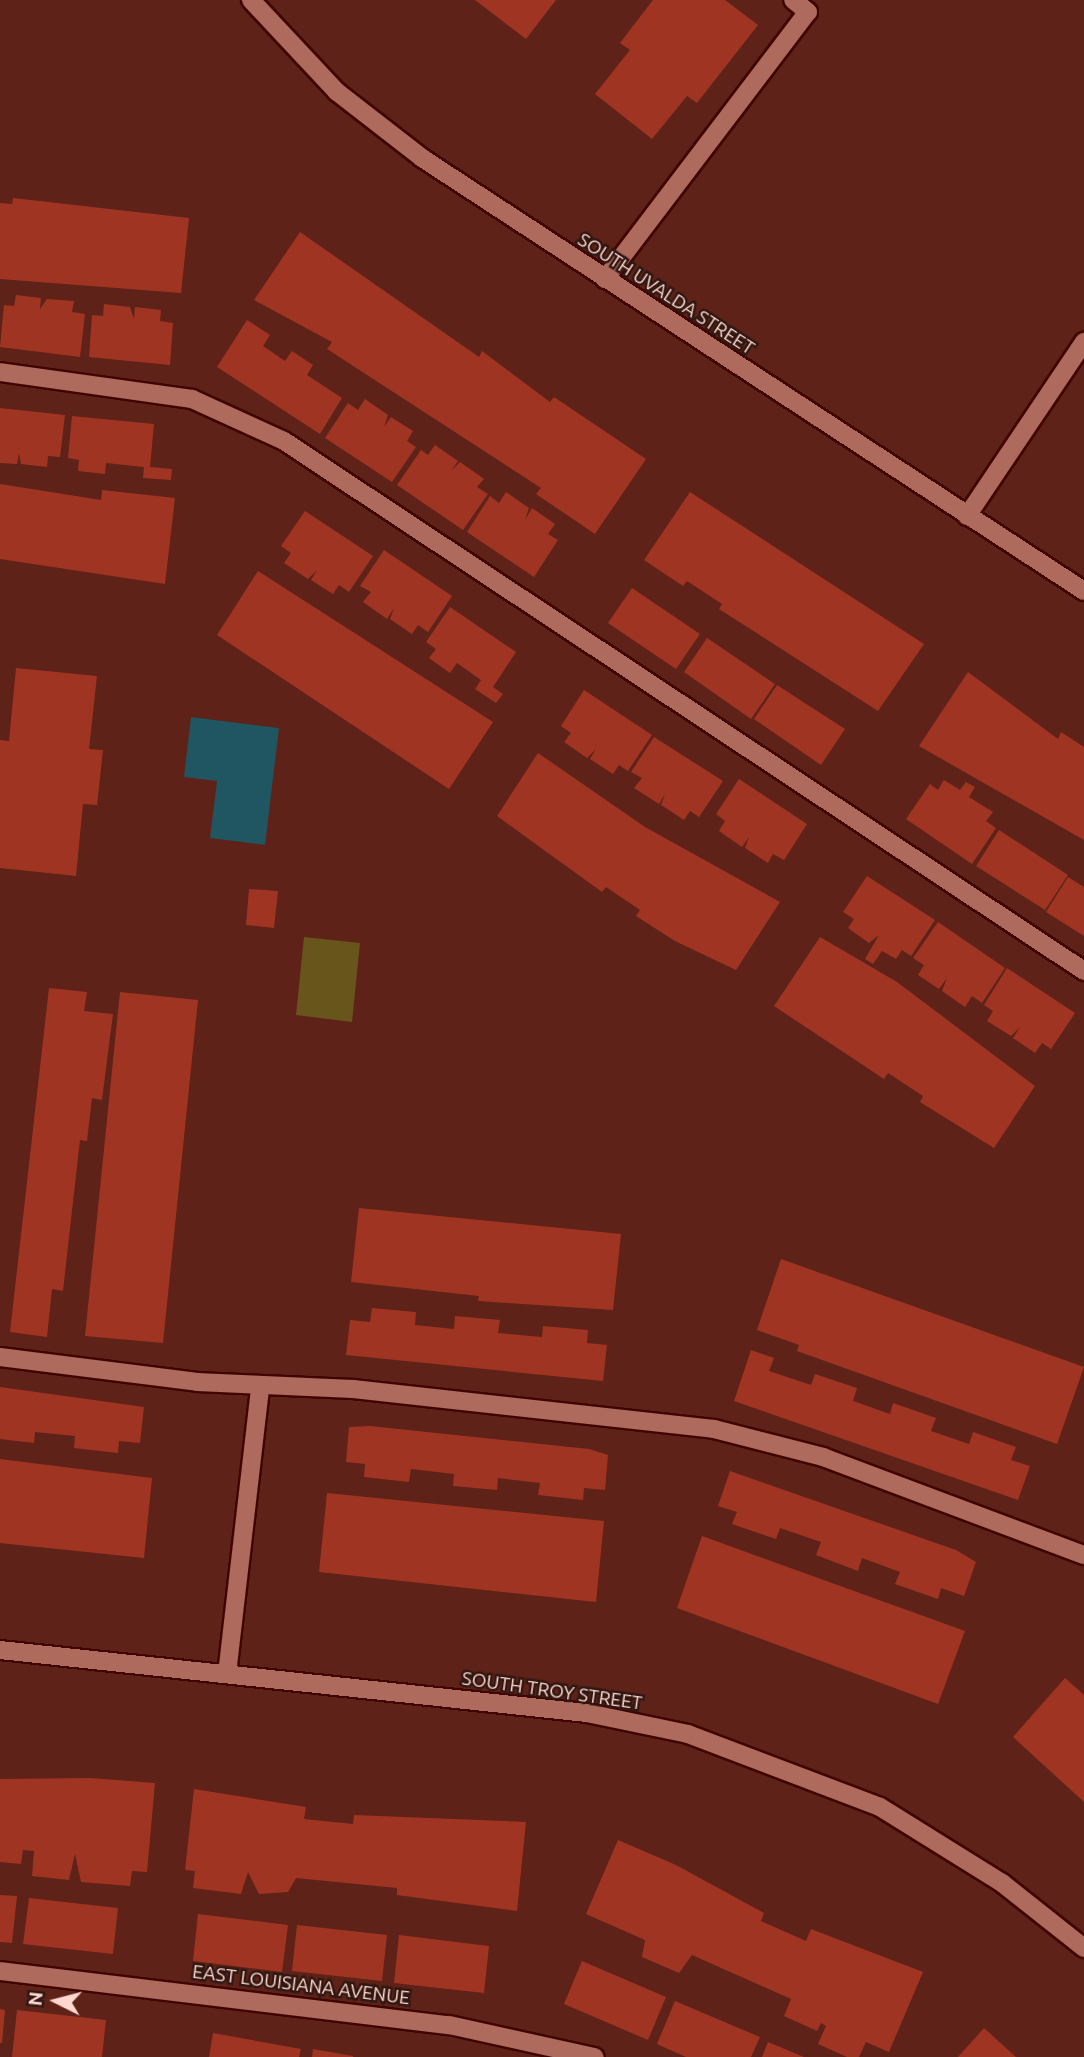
<!DOCTYPE html>
<html>
<head>
<meta charset="utf-8">
<style>
  body { margin:0 }
  #map { position:relative; width:1084px; height:2057px; overflow:hidden; background:#5e2218; font-family:Ubuntu,sans-serif }
  div>[style] { position:absolute }
  [style*='--x'] { left:calc(var(--x)*1px); top:calc(var(--y)*1px); width:calc(var(--w)*1px); rotate:calc(var(--a)*1deg) }
  .green>* { inset:0; background:#67551b }
  .water>* { inset:0; background:#205661 }
  .building>* { inset:0; background:#a03422 }
  .roads { filter:drop-shadow(2px 0 #400501) drop-shadow(-2px 0 #400501) drop-shadow(0 2px #400501) drop-shadow(0 -2px #400501) }
  .minor>* { height:18px; margin:-9px; padding:0 9px; transform-origin:9px; border-radius:9px; background:#ad6a5d }
  .tertiary>* { height:18px; margin:-9px; padding:0 9px; transform-origin:9px; border-radius:9px; background:#ad6a5d }
  span { translate:-50% -50%; white-space:nowrap; text-align:center; line-height:1.15; -webkit-text-stroke:5px #311711; paint-order:stroke }
  .street-label { font-size:19px; color:#fed8d0 }
  .north { position:absolute; left:21px; top:1966px; width:70px; height:70px; -webkit-text-stroke:5px #311711; paint-order:stroke; rotate:276deg; font-size:19px; font-weight:700; line-height:28px; text-align:center; color:#fed8d0 }
  .north::after { content:''; display:block; margin:auto; width:24px; height:32px; background:#fed8d0; clip-path:polygon(50% 0,100% 100%,50% 72%,0 100%) }
</style>
</head>
<body>
<div id="map">
  <div class="green">
    <div style="clip-path:polygon(304px 937px,360px 943px,352px 1022px,296px 1015px)"></div>
  </div>
  <div class="water">
    <div style="clip-path:polygon(191px 717px,279px 728px,265px 845px,210px 838px,217px 781px,184px 777px)"></div>
  </div>
  <div class="building">
    <div style="clip-path:polygon(475px 0,556px 0,526px 39px)"></div>
    <div style="clip-path:polygon(653px 0,725px 0,758px 25px,697px 103px,687px 96px,652px 139px,595px 94px,630px 50px,620px 43px)"></div>
    <div style="clip-path:polygon(13px 198px,189px 218px,181px 293px,0 279px,0 203px,12px 204px)"></div>
    <div style="clip-path:polygon(300px 232px,479px 357px,482px 351px,550px 402px,554px 397px,646px 459px,595px 534px,536px 494px,541px 488px,327px 349px,332px 342px,254px 300px)"></div>
    <div style="clip-path:polygon(16px 295px,41px 298px,40px 309px,47px 299px,74px 301px,72px 312px,85px 314px,80px 357px,0 347px,4px 305px,14px 306px)"></div>
    <div style="clip-path:polygon(104px 304px,130px 307px,134px 319px,135px 307px,161px 310px,160px 321px,173px 323px,170px 365px,89px 357px,92px 315px,103px 316px)"></div>
    <div style="clip-path:polygon(247px 320px,270px 335px,263px 346px,285px 361px,292px 351px,313px 365px,307px 375px,342px 398px,320px 434px,217px 367px)"></div>
    <div style="clip-path:polygon(365px 399px,388px 415px,384px 427px,391px 417px,413px 431px,407px 441px,416px 447px,392px 482px,325px 438px,348px 403px,358px 410px)"></div>
    <div style="clip-path:polygon(0 408px,65px 415px,60px 457px,48px 456px,47px 467px,21px 464px,19px 453px,17px 464px,0 463px)"></div>
    <div style="clip-path:polygon(72px 416px,154px 424px,150px 467px,172px 469px,171px 480px,143px 478px,144px 467px,106px 463px,105px 474px,78px 471px,79px 460px,68px 458px)"></div>
    <div style="clip-path:polygon(435px 445px,458px 461px,451px 471px,460px 462px,484px 479px,477px 487px,488px 494px,463px 530px,397px 485px,421px 450px,428px 455px)"></div>
    <div style="clip-path:polygon(0 484px,101px 500px,102px 490px,175px 498px,165px 584px,0 559px)"></div>
    <div style="clip-path:polygon(506px 492px,529px 508px,525px 520px,532px 508px,555px 524px,548px 534px,558px 540px,534px 577px,467px 532px,490px 496px,499px 503px)"></div>
    <div style="clip-path:polygon(690px 492px,924px 644px,878px 711px,719px 609px,722px 604px,687px 581px,683px 586px,644px 560px)"></div>
    <div style="clip-path:polygon(305px 511px,373px 556px,349px 592px,339px 585px,333px 594px,311px 580px,317px 570px,308px 579px,284px 563px,291px 553px,281px 546px)"></div>
    <div style="clip-path:polygon(384px 550px,452px 596px,428px 632px,418px 625px,412px 634px,390px 619px,394px 608px,387px 619px,363px 602px,371px 592px,360px 586px)"></div>
    <div style="clip-path:polygon(258px 571px,493px 722px,449px 789px,217px 635px)"></div>
    <div style="clip-path:polygon(632px 588px,700px 634px,676px 669px,608px 623px)"></div>
    <div style="clip-path:polygon(450px 607px,516px 652px,493px 687px,503px 694px,496px 703px,475px 689px,481px 680px,457px 663px,450px 673px,429px 658px,436px 649px,426px 642px)"></div>
    <div style="clip-path:polygon(707px 638px,775px 684px,751px 719px,684px 672px)"></div>
    <div style="clip-path:polygon(16px 668px,97px 676px,89px 749px,103px 750px,97px 805px,83px 804px,76px 876px,0 868px,0 740px,9px 741px)"></div>
    <div style="clip-path:polygon(968px 672px,1058px 739px,1061px 732px,1084px 747px,1084px 840px,919px 746px)"></div>
    <div style="clip-path:polygon(777px 685px,845px 729px,821px 765px,754px 719px)"></div>
    <div style="clip-path:polygon(584px 690px,652px 735px,628px 771px,619px 765px,613px 774px,590px 759px,596px 749px,587px 758px,564px 742px,571px 733px,561px 726px)"></div>
    <div style="clip-path:polygon(654px 737px,723px 781px,699px 817px,690px 811px,684px 820px,661px 805px,665px 794px,659px 804px,634px 788px,642px 778px,631px 772px)"></div>
    <div style="clip-path:polygon(538px 753px,645px 827px,780px 902px,736px 970px,675px 941px,636px 916px,640px 910px,606px 887px,602px 892px,497px 816px)"></div>
    <div style="clip-path:polygon(739px 779px,807px 824px,784px 860px,773px 854px,768px 863px,745px 848px,749px 837px,742px 847px,719px 831px,725px 821px,716px 814px)"></div>
    <div style="clip-path:polygon(944px 780px,960px 790px,966px 782px,975px 787px,969px 797px,993px 812px,986px 821px,996px 828px,972px 864px,906px 819px,930px 784px,938px 790px)"></div>
    <div style="clip-path:polygon(999px 830px,1068px 875px,1045px 910px,976px 866px)"></div>
    <div style="clip-path:polygon(867px 876px,935px 920px,911px 956px,902px 950px,896px 959px,882px 951px,873px 964px,865px 959px,879px 935px,869px 943px,848px 928px,854px 919px,843px 912px)"></div>
    <div style="clip-path:polygon(1068px 877px,1084px 887px,1084px 936px,1046px 912px)"></div>
    <div style="clip-path:polygon(249px 889px,278px 891px,274px 928px,246px 925px)"></div>
    <div style="clip-path:polygon(938px 922px,1005px 968px,982px 1003px,972px 996px,965px 1007px,942px 991px,947px 978px,939px 989px,918px 975px,924px 965px,913px 958px)"></div>
    <div style="clip-path:polygon(820px 937px,897px 982px,1035px 1086px,994px 1148px,920px 1102px,923px 1096px,888px 1073px,884px 1079px,774px 1006px)"></div>
    <div style="clip-path:polygon(1007px 968px,1075px 1013px,1051px 1049px,1042px 1043px,1035px 1053px,1013px 1038px,1020px 1027px,1011px 1036px,987px 1021px,993px 1011px,984px 1005px)"></div>
    <div style="clip-path:polygon(49px 988px,87px 992px,84px 1011px,113px 1014px,102px 1100px,92px 1098px,87px 1141px,80px 1140px,63px 1291px,52px 1289px,47px 1337px,10px 1332px)"></div>
    <div style="clip-path:polygon(120px 992px,198px 1000px,163px 1343px,85px 1336px)"></div>
    <div style="clip-path:polygon(359px 1208px,621px 1234px,613px 1310px,478px 1301px,479px 1296px,351px 1282px)"></div>
    <div style="clip-path:polygon(781px 1259px,1084px 1367px,1057px 1444px,797px 1351px,799px 1345px,757px 1330px)"></div>
    <div style="clip-path:polygon(372px 1308px,416px 1312px,415px 1325px,454px 1329px,455px 1316px,500px 1320px,498px 1333px,542px 1337px,543px 1326px,588px 1330px,587px 1343px,607px 1345px,603px 1381px,346px 1355px,350px 1320px,370px 1322px)"></div>
    <div style="clip-path:polygon(751px 1350px,774px 1358px,769px 1371px,811px 1385px,815px 1374px,857px 1388px,853px 1401px,890px 1414px,893px 1403px,936px 1418px,931px 1431px,969px 1444px,973px 1432px,1016px 1447px,1011px 1460px,1030px 1466px,1018px 1500px,734px 1401px)"></div>
    <div style="clip-path:polygon(0 1387px,144px 1407px,140px 1443px,119px 1441px,118px 1453px,74px 1448px,75px 1436px,35px 1432px,34px 1443px,0 1439px)"></div>
    <div style="clip-path:polygon(370px 1426px,589px 1449px,608px 1455px,605px 1490px,584px 1488px,583px 1500px,538px 1495px,540px 1483px,498px 1478px,497px 1490px,453px 1486px,454px 1474px,411px 1469px,409px 1482px,364px 1477px,365px 1464px,346px 1462px,349px 1427px)"></div>
    <div style="clip-path:polygon(0 1459px,152px 1478px,144px 1558px,0 1543px)"></div>
    <div style="clip-path:polygon(730px 1471px,956px 1550px,976px 1562px,964px 1596px,941px 1588px,938px 1599px,895px 1584px,900px 1572px,862px 1558px,858px 1571px,816px 1555px,821px 1542px,780px 1528px,776px 1539px,732px 1524px,737px 1512px,718px 1506px)"></div>
    <div style="clip-path:polygon(327px 1493px,604px 1521px,596px 1602px,319px 1572px)"></div>
    <div style="clip-path:polygon(702px 1536px,965px 1631px,938px 1704px,677px 1608px)"></div>
    <div style="clip-path:polygon(1065px 1678px,1084px 1695px,1084px 1802px,1013px 1737px)"></div>
    <div style="clip-path:polygon(90px 1778px,155px 1783px,147px 1872px,132px 1871px,130px 1886px,81px 1882px,75px 1854px,69px 1880px,32px 1876px,34px 1851px,23px 1850px,21px 1864px,0 1862px,0 1779px)"></div>
    <div style="clip-path:polygon(194px 1789px,306px 1807px,304px 1819px,353px 1824px,354px 1815px,526px 1822px,517px 1911px,397px 1895px,397px 1888px,296px 1878px,288px 1892px,259px 1894px,248px 1872px,241px 1894px,193px 1888px,195px 1871px,185px 1870px)"></div>
    <div style="clip-path:polygon(618px 1840px,676px 1865px,764px 1913px,761px 1921px,806px 1941px,811px 1929px,923px 1972px,889px 2052px,866px 2042px,859px 2057px,847px 2057px,818px 2044px,826px 2026px,821px 2023px,817px 2031px,784px 2016px,791px 1999px,692px 1955px,679px 1973px,642px 1957px,645px 1940px,586px 1914px)"></div>
    <div style="clip-path:polygon(0 1895px,17px 1896px,12px 1943px,0 1942px)"></div>
    <div style="clip-path:polygon(29px 1898px,118px 1908px,113px 1954px,23px 1944px)"></div>
    <div style="clip-path:polygon(198px 1914px,288px 1925px,282px 1972px,193px 1961px)"></div>
    <div style="clip-path:polygon(297px 1925px,387px 1935px,382px 1981px,292px 1971px)"></div>
    <div style="clip-path:polygon(399px 1935px,489px 1946px,484px 1993px,394px 1983px)"></div>
    <div style="clip-path:polygon(582px 1961px,666px 1997px,648px 2040px,564px 2004px)"></div>
    <div style="clip-path:polygon(675px 2001px,760px 2037px,751px 2057px,686px 2057px,657px 2044px)"></div>
    <div style="clip-path:polygon(0 2009px,5px 2010px,2px 2043px,0 2043px)"></div>
    <div style="clip-path:polygon(17px 2010px,106px 2020px,102px 2057px,12px 2057px)"></div>
    <div style="clip-path:polygon(984px 2028px,1016px 2057px,958px 2057px)"></div>
    <div style="clip-path:polygon(213px 2033px,301px 2049px,299px 2057px,209px 2057px)"></div>
    <div style="clip-path:polygon(768px 2042px,804px 2057px,762px 2057px)"></div>
    <div style="clip-path:polygon(313px 2049px,353px 2056px,353px 2057px,312px 2057px)"></div>
  </div>
  <div class="roads">
    <div class="minor">
      <div style="--x:605;--y:279;--w:335;--a:-52.8"></div>
      <div style="--x:808;--y:12;--w:19;--a:-141"></div>
      <div style="--x:0;--y:372;--w:194;--a:8"></div>
      <div style="--x:192;--y:399;--w:101;--a:24.5"></div>
      <div style="--x:284;--y:441;--w:960;--a:33.52"></div>
      <div style="--x:967;--y:516;--w:210;--a:-56.1"></div>
      <div style="--x:0;--y:1357;--w:199;--a:7.2"></div>
      <div style="--x:197;--y:1382;--w:156;--a:2.6"></div>
      <div style="--x:353;--y:1389;--w:363;--a:6.3"></div>
      <div style="--x:714;--y:1429;--w:113;--a:14.4"></div>
      <div style="--x:823;--y:1457;--w:279;--a:20.6"></div>
      <div style="--x:0;--y:1650;--w:590;--a:6.13"></div>
      <div style="--x:587;--y:1713;--w:103;--a:11.7"></div>
      <div style="--x:688;--y:1734;--w:205;--a:20.8"></div>
      <div style="--x:880;--y:1807;--w:144;--a:31.9"></div>
      <div style="--x:1002;--y:1883;--w:105;--a:38.4"></div>
      <div style="--x:227;--y:1674;--w:288;--a:-83.4"></div>
      <div style="--x:0;--y:1971;--w:452;--a:6.9"></div>
      <div style="--x:449;--y:2025;--w:149;--a:12.4"></div>
    </div>
    <div class="tertiary">
      <div style="--x:251;--y:0;--w:126;--a:46.9"></div>
      <div style="--x:337;--y:92;--w:108;--a:37.8"></div>
      <div style="--x:422;--y:158;--w:791;--a:33.19"></div>
    </div>
  </div>
  <div class="street-label">
    <span style="left:666px;top:294px;rotate:33deg">SOUTH UVALDA STREET</span>
    <span style="left:552px;top:1691px;rotate:8deg">SOUTH TROY STREET</span>
    <span style="left:301px;top:1985px;rotate:7deg">EAST LOUISIANA AVENUE</span>
  </div>
  <div class="north">N</div>
</div>
</body>
</html>
